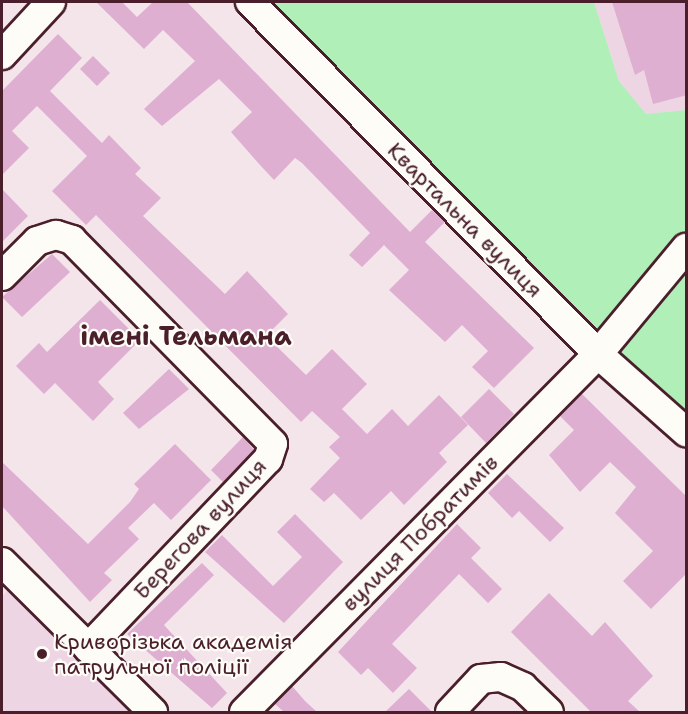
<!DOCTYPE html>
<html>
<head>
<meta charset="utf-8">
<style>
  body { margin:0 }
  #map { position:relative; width:688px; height:714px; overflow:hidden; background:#f4e5eb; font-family:"Shantell Sans",sans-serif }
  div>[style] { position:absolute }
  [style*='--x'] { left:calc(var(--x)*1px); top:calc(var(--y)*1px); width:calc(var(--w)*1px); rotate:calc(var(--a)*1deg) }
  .built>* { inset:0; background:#edd5e3 }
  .green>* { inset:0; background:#b0f0b8 }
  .building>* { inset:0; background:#deafd0 }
  .roads { filter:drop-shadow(2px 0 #4a1f2b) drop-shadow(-2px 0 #4a1f2b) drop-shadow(0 2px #4a1f2b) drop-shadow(0 -2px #4a1f2b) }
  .minor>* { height:28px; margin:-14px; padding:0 14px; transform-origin:14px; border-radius:14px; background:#fdfcf7 }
  .dots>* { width:16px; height:16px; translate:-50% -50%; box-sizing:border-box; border:3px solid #fdfcf7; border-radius:50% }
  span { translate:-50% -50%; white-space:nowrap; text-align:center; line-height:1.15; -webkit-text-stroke:4.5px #fdfcf7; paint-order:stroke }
  .street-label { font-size:22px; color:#4a1f2b }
  .poi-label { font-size:22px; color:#4a1f2b }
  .left { translate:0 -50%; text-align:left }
  .quarter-label { font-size:26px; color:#4a1f2b; font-weight:700 }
  .frame { position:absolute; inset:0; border:3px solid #4a1f2b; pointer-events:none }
</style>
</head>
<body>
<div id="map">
  <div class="built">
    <div style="clip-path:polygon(594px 2px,686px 2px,686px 110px,646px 114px,619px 81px)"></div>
    <div style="clip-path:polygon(13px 585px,141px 712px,2px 712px,2px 596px)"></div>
  </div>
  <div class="green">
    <div style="clip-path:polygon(250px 2px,594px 2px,619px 81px,646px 114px,686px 110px,686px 248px,598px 354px)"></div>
    <div style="clip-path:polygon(686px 257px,686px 417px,615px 353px)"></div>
  </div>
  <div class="building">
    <div style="clip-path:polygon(96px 2px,122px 2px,137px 17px,153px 2px,187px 2px,410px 232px,432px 210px,445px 222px,425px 242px,534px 348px,494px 388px,472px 367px,488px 351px,462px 325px,445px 342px,389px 290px,409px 270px,384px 245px,362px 267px,349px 255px,370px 233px,302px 163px,295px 158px,274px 180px,260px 165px,231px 132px,252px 112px,219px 79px,162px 126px,144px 109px,195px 61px,163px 30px,144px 49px)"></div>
    <div style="clip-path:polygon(612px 2px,687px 2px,687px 95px,653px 104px,644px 70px,635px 75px)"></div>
    <div style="clip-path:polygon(58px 34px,82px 58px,50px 91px,102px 143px,109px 135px,141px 168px,135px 174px,161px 198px,143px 216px,225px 294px,247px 271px,288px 314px,266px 336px,306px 375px,332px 349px,367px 384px,342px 409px,367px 434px,392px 409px,408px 426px,439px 395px,468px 425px,439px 453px,447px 462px,404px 505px,391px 491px,361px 520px,334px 493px,324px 502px,310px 489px,340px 458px,329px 447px,340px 437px,312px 411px,301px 422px,96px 215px,86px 225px,52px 191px,87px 156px,37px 106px,12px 131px,29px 148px,2px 175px,2px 91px)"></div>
    <div style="clip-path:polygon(93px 56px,110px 73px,97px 86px,80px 69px)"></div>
    <div style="clip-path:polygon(2px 189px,28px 216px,2px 242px)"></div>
    <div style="clip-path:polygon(52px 254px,70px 272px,22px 317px,2px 297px)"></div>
    <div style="clip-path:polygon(100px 300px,140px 340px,98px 382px,114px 399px,93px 421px,55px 383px,44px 394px,16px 366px,39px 343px,47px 352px)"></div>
    <div style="clip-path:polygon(169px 369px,189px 389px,139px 429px,123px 413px)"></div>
    <div style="clip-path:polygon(489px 389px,514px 414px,486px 443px,461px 417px)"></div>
    <div style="clip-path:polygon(582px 394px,687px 497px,687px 573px,651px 609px,623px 581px,653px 551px,615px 513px,636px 487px,610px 462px,580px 492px,549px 455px,574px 430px,560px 416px)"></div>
    <div style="clip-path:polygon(243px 437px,254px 450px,223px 482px,211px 470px)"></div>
    <div style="clip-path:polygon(175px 444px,211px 480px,171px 520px,154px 503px,128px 528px,139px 539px,104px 573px,112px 580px,90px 602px,2px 506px,2px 462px,88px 544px,130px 502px,139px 489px,134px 484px)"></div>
    <div style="clip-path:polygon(507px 474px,564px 528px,550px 542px,519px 511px,512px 518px,488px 493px)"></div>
    <div style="clip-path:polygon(295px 514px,343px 562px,284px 623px,205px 552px,222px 535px,273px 586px,302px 557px,277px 532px)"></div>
    <div style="clip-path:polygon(457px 524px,481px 548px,471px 558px,502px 589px,488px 603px,459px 574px,392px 644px,417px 668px,393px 693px,368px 668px,361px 675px,338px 652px)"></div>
    <div style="clip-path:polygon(202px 563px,214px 575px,164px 625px,227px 693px,212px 708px,127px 634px)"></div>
    <div style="clip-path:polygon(549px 593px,592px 636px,605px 622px,653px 676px,628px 701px,640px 712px,591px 712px,511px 632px)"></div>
    <div style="clip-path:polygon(292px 686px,305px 701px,317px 712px,284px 712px,275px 704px)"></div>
    <div style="clip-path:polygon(409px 689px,432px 712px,385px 712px)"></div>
  </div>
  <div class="roads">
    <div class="minor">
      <div style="--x:250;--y:2;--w:495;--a:45.3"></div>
      <div style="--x:598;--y:354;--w:118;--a:41.6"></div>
      <div style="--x:2;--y:55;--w:72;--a:-47.2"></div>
      <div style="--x:2;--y:276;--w:49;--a:-45"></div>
      <div style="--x:37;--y:241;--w:20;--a:-18"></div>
      <div style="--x:56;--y:235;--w:17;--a:17"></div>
      <div style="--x:72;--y:240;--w:286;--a:45.4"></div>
      <div style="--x:273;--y:444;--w:16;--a:108"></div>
      <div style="--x:268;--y:459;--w:261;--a:133.6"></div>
      <div style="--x:2;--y:562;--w:213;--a:44.8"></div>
      <div style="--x:244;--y:712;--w:503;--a:-45.32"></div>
      <div style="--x:598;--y:354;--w:138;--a:-50.3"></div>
      <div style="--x:450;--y:712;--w:45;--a:-46.8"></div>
      <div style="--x:481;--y:679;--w:20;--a:-6"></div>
      <div style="--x:501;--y:677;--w:24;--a:24"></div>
      <div style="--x:523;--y:687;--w:36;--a:44"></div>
    </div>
  </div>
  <div class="dots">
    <div style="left:42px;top:654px;background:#4a1f2b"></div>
  </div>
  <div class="street-label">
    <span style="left:465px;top:220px;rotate:45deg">Квартальна вулиця</span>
    <span style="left:200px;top:529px;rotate:-47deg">Берегова вулиця</span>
    <span style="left:420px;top:533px;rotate:-45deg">вулиця Побратимів</span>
  </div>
  <div class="poi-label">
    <span class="left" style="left:54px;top:654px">Криворізька академія<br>патрульної поліції</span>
  </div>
  <div class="quarter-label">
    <span style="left:186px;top:336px">імені Тельмана</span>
  </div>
  <div class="frame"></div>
</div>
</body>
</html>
